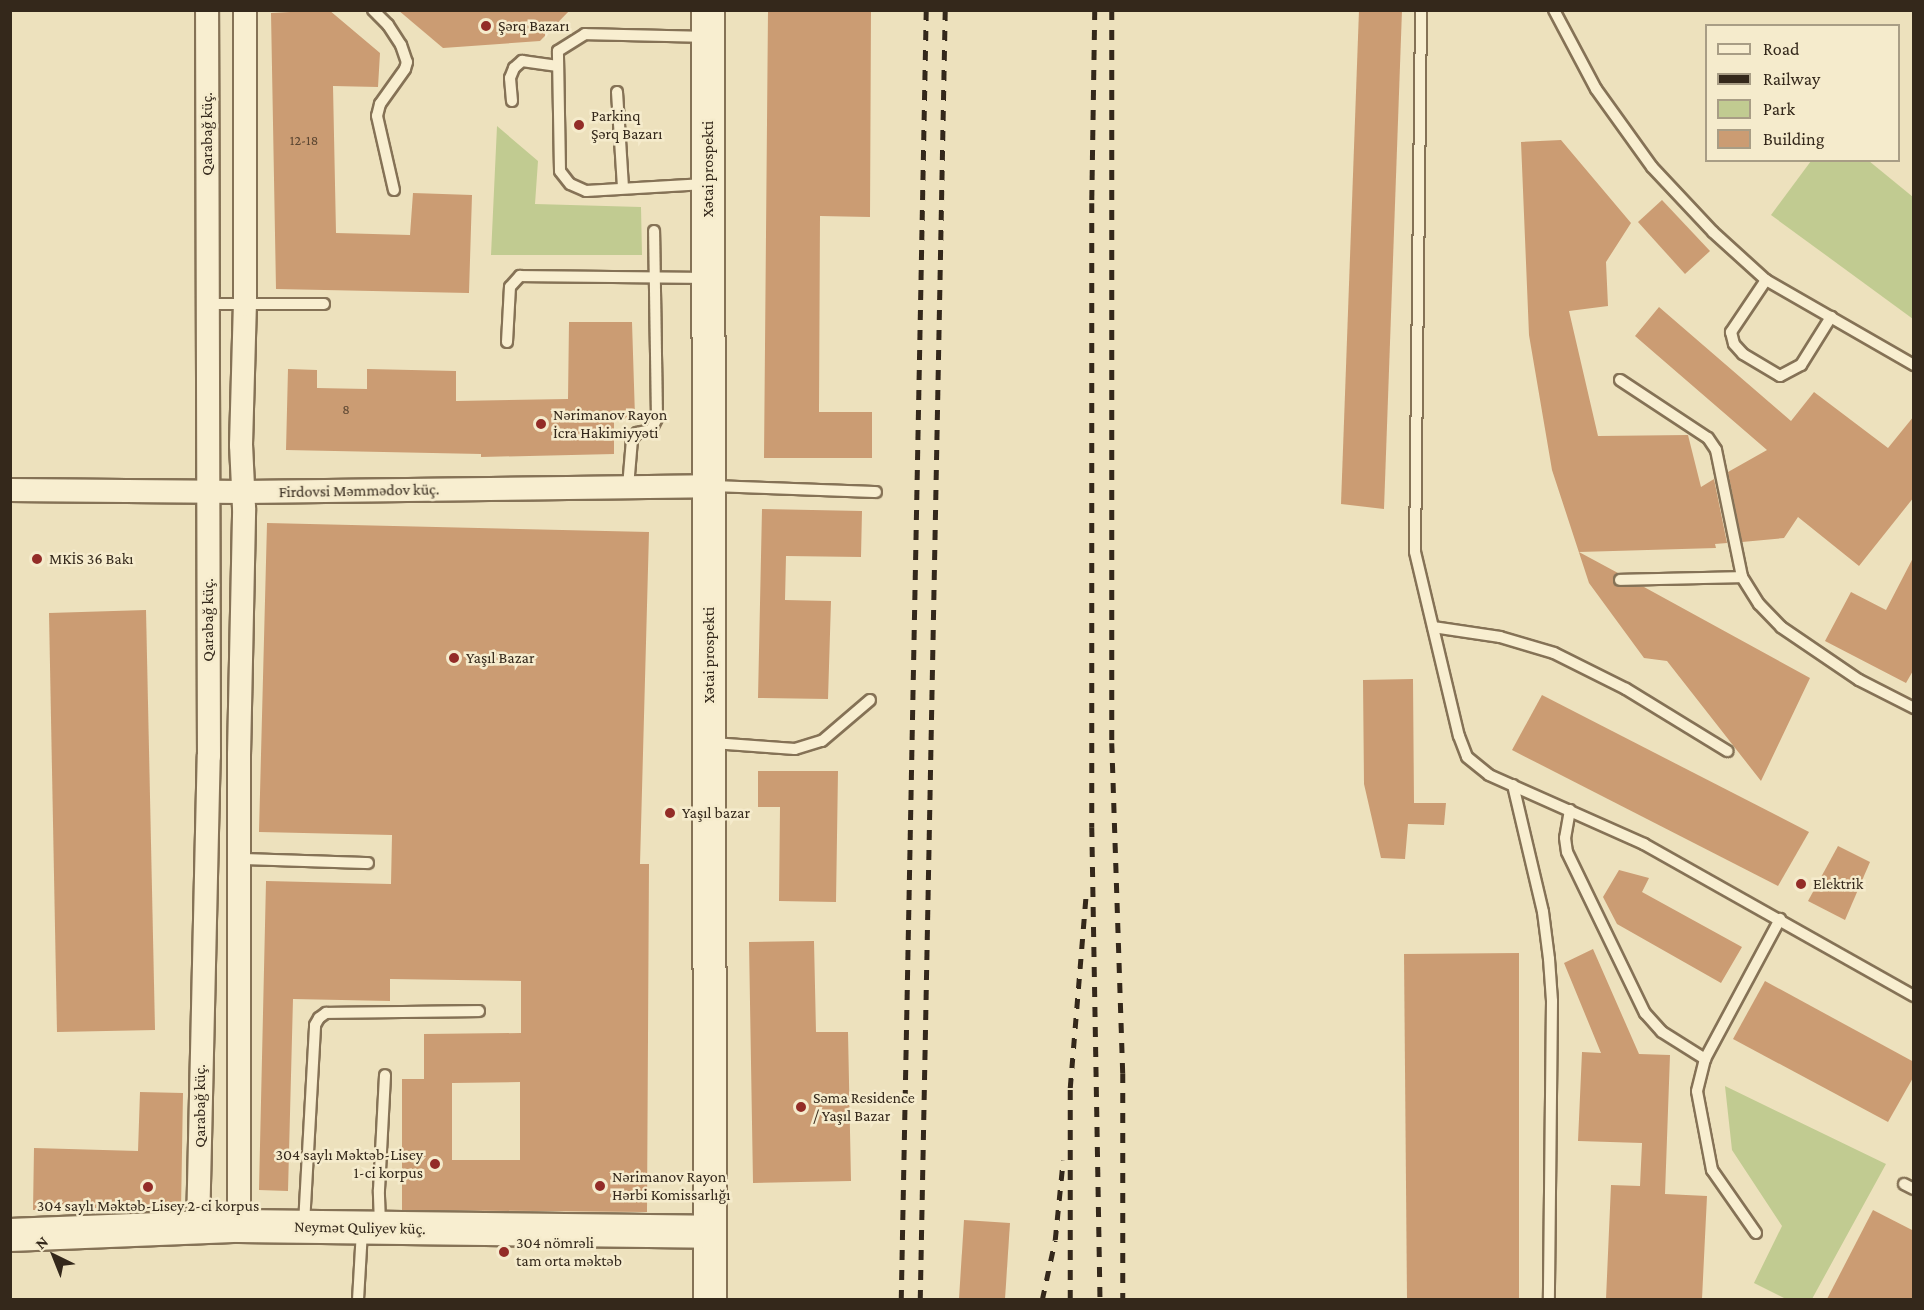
<!DOCTYPE html>
<html>
<head>
<meta charset="utf-8">
<style>
  body { margin:0 }
  #map { position:relative; width:1924px; height:1310px; overflow:hidden; background:#ede1bd; font-family:"Crimson Pro",serif }
  div>[style] { position:absolute }
  [style*='--x'] { left:calc(var(--x)*1px); top:calc(var(--y)*1px); width:calc(var(--w)*1px); rotate:calc(var(--a)*1deg) }
  .green>* { inset:0; background:#c1cb91 }
  .building>* { inset:0; background:#cb9c73 }
  .roads { filter:drop-shadow(2px 0 #857256) drop-shadow(-2px 0 #857256) drop-shadow(0 2px #857256) drop-shadow(0 -2px #857256) }
  .lane>* { height:10px; margin:-5px; padding:0 5px; transform-origin:5px; border-radius:5px; background:#f8eed0 }
  .street>* { height:22px; margin:-11px; padding:0 11px; transform-origin:11px; border-radius:11px; background:#f8eed0 }
  .secondary>* { height:32px; margin:-16px; padding:0 16px; transform-origin:16px; border-radius:16px; background:#f8eed0 }
  .rail>* { height:4.5px; margin-top:-2.25px; transform-origin:0; background:repeating-linear-gradient(90deg,#34281b 0 10px,transparent 0 20px) }
  .dots>* { width:16px; height:16px; translate:-50% -50%; box-sizing:border-box; border:3px solid #f5ebcc; border-radius:50% }
  span { translate:-50% -50%; white-space:nowrap; text-align:center; line-height:1.15; -webkit-text-stroke:5px #f5ebcc; paint-order:stroke }
  .number-label { font-size:14px; color:#5a4531 }
  .number-label span { -webkit-text-stroke-width:0 }
  .poi-label { font-size:16px; color:#34281b }
  .left { translate:0 -50%; text-align:left }
  .right { translate:-100% -50%; text-align:right }
  .street-label { font-size:16px; color:#34281b }
  .frame { position:absolute; inset:0; border:12px solid #34281b; pointer-events:none }
  .legend { position:absolute; left:1705px; top:24px; width:195px; height:138px; box-sizing:border-box; background:#f5ebcc; border:2px solid #a89d85; margin:0; padding:8px 10px; list-style:none; font-size:18px; color:#34281b }
  .legend li { display:flex; align-items:center; gap:12px; height:30px }
  .legend b { width:30px; border:2px solid #a89d85 }
  .north { position:absolute; left:24px; top:1226px; width:60px; height:60px; -webkit-text-stroke:4px #f5ebcc; paint-order:stroke; rotate:317deg; font-size:16px; font-weight:700; line-height:24px; text-align:center; color:#34281b }
  .north::after { content:''; display:block; margin:auto; width:21px; height:27px; background:#34281b; clip-path:polygon(50% 0,100% 100%,50% 72%,0 100%) }
</style>
</head>
<body>
<div id="map">
  <div class="green">
    <div style="clip-path:polygon(497px 126px,538px 161px,535px 204px,641px 207px,642px 255px,491px 255px)"></div>
    <div style="clip-path:polygon(1811px 161px,1869px 161px,1913px 197px,1913px 319px,1771px 215px)"></div>
    <div style="clip-path:polygon(1725px 1086px,1886px 1164px,1812px 1299px,1786px 1299px,1754px 1283px,1782px 1226px,1732px 1150px)"></div>
  </div>
  <div class="building">
    <div style="clip-path:polygon(329px 10px,380px 53px,378px 87px,333px 86px,336px 233px,410px 235px,413px 193px,472px 195px,469px 293px,276px 289px,271px 13px)"></div>
    <div style="clip-path:polygon(398px 10px,570px 10px,540px 41px,443px 48px)"></div>
    <div style="clip-path:polygon(768px 10px,871px 10px,870px 217px,820px 216px,819px 412px,872px 412px,872px 458px,764px 458px)"></div>
    <div style="clip-path:polygon(1359px 10px,1402px 10px,1384px 509px,1341px 504px)"></div>
    <div style="clip-path:polygon(1561px 140px,1631px 223px,1606px 262px,1608px 306px,1569px 311px,1598px 436px,1688px 435px,1701px 487px,1714px 479px,1727px 543px,1715px 544px,1716px 548px,1579px 552px,1618px 573px,1613px 580px,1616px 586px,1644px 587px,1810px 678px,1761px 781px,1667px 661px,1644px 658px,1589px 583px,1552px 470px,1529px 335px,1521px 142px)"></div>
    <div style="clip-path:polygon(1662px 200px,1710px 251px,1685px 274px,1638px 222px)"></div>
    <div style="clip-path:polygon(1659px 307px,1791px 421px,1814px 392px,1888px 448px,1914px 416px,1914px 497px,1859px 566px,1798px 517px,1784px 538px,1742px 542px,1728px 472px,1767px 450px,1635px 336px)"></div>
    <div style="clip-path:polygon(569px 322px,632px 322px,635px 417px,614px 420px,614px 454px,481px 457px,481px 454px,286px 450px,288px 369px,317px 370px,317px 388px,367px 389px,367px 369px,456px 371px,456px 401px,568px 399px)"></div>
    <div style="clip-path:polygon(762px 509px,862px 511px,861px 557px,786px 556px,785px 600px,831px 601px,828px 699px,758px 698px)"></div>
    <div style="clip-path:polygon(evenodd,267px 523px,649px 532px,640px 864px,649px 864px,647px 1212px,402px 1210px,402px 1079px,424px 1079px,424px 1034px,521px 1033px,521px 981px,390px 979px,390px 1001px,293px 999px,288px 1191px,259px 1190px,266px 881px,391px 884px,392px 835px,259px 832px,267px 523px,520px 1082px,520px 1160px,452px 1160px,452px 1083px,520px 1082px)"></div>
    <div style="clip-path:polygon(1914px 556px,1914px 669px,1906px 683px,1825px 641px,1851px 592px,1886px 610px)"></div>
    <div style="clip-path:polygon(146px 610px,155px 1030px,57px 1032px,49px 613px)"></div>
    <div style="clip-path:polygon(1413px 679px,1414px 803px,1446px 803px,1444px 825px,1408px 824px,1405px 859px,1381px 858px,1364px 784px,1363px 680px)"></div>
    <div style="clip-path:polygon(1542px 695px,1809px 832px,1778px 886px,1512px 750px)"></div>
    <div style="clip-path:polygon(758px 771px,838px 771px,836px 902px,779px 901px,780px 807px,758px 807px)"></div>
    <div style="clip-path:polygon(1838px 846px,1870px 862px,1845px 920px,1808px 901px)"></div>
    <div style="clip-path:polygon(1619px 870px,1649px 878px,1642px 892px,1742px 947px,1721px 983px,1617px 924px,1603px 897px)"></div>
    <div style="clip-path:polygon(814px 941px,816px 1032px,848px 1032px,851px 1181px,753px 1183px,749px 942px)"></div>
    <div style="clip-path:polygon(1593px 949px,1639px 1054px,1670px 1055px,1665px 1194px,1707px 1196px,1702px 1299px,1606px 1299px,1611px 1185px,1640px 1186px,1642px 1143px,1578px 1141px,1582px 1052px,1601px 1053px,1564px 963px)"></div>
    <div style="clip-path:polygon(1519px 953px,1519px 1299px,1407px 1299px,1404px 954px)"></div>
    <div style="clip-path:polygon(1765px 981px,1914px 1062px,1914px 1076px,1888px 1122px,1733px 1039px)"></div>
    <div style="clip-path:polygon(140px 1092px,183px 1093px,181px 1210px,33px 1210px,34px 1148px,138px 1151px)"></div>
    <div style="clip-path:polygon(1873px 1210px,1914px 1231px,1914px 1299px,1827px 1299px)"></div>
    <div style="clip-path:polygon(964px 1220px,1010px 1223px,1005px 1299px,959px 1299px)"></div>
  </div>
  <div class="roads">
    <div class="lane">
      <div style="--x:373;--y:10;--w:21;--a:45"></div>
      <div style="--x:388;--y:25;--w:24;--a:57"></div>
      <div style="--x:401;--y:45;--w:18;--a:71"></div>
      <div style="--x:407;--y:62;--w:7;--a:106"></div>
      <div style="--x:405;--y:69;--w:43;--a:125.5"></div>
      <div style="--x:380;--y:104;--w:12;--a:104"></div>
      <div style="--x:377;--y:116;--w:76;--a:77.1"></div>
      <div style="--x:1421;--y:10;--w:542;--a:90.63"></div>
      <div style="--x:1415;--y:552;--w:189;--a:76.6"></div>
      <div style="--x:1459;--y:736;--w:22;--a:69"></div>
      <div style="--x:1467;--y:757;--w:28;--a:39"></div>
      <div style="--x:1489;--y:775;--w:170;--a:24"></div>
      <div style="--x:1644;--y:844;--w:310;--a:29.4"></div>
      <div style="--x:1554;--y:10;--w:89;--a:62"></div>
      <div style="--x:1596;--y:89;--w:96;--a:54.3"></div>
      <div style="--x:1652;--y:167;--w:89;--a:46.8"></div>
      <div style="--x:1713;--y:232;--w:72;--a:42.2"></div>
      <div style="--x:1766;--y:280;--w:171;--a:29.9"></div>
      <div style="--x:617;--y:92;--w:96;--a:86.4"></div>
      <div style="--x:512;--y:101;--w:23;--a:-95"></div>
      <div style="--x:510;--y:78;--w:11;--a:-68"></div>
      <div style="--x:514;--y:68;--w:11;--a:-41"></div>
      <div style="--x:522;--y:61;--w:36;--a:8"></div>
      <div style="--x:705;--y:184;--w:119;--a:176.6"></div>
      <div style="--x:586;--y:191;--w:17;--a:-156"></div>
      <div style="--x:570;--y:184;--w:16;--a:-128"></div>
      <div style="--x:560;--y:171;--w:120;--a:-91"></div>
      <div style="--x:558;--y:51;--w:32;--a:-32"></div>
      <div style="--x:585;--y:34;--w:120;--a:1.4"></div>
      <div style="--x:1766;--y:280;--w:63;--a:123.9"></div>
      <div style="--x:1731;--y:332;--w:12;--a:76"></div>
      <div style="--x:1734;--y:344;--w:13;--a:48"></div>
      <div style="--x:1743;--y:354;--w:43;--a:30.7"></div>
      <div style="--x:1780;--y:376;--w:24;--a:-28"></div>
      <div style="--x:1801;--y:365;--w:57;--a:-58"></div>
      <div style="--x:207;--y:304;--w:117;--a:0"></div>
      <div style="--x:507;--y:342;--w:55;--a:-86.9"></div>
      <div style="--x:510;--y:287;--w:15;--a:-48"></div>
      <div style="--x:520;--y:276;--w:185;--a:0.6"></div>
      <div style="--x:1620;--y:380;--w:105;--a:33.4"></div>
      <div style="--x:1708;--y:438;--w:14;--a:56"></div>
      <div style="--x:1716;--y:450;--w:130;--a:78.4"></div>
      <div style="--x:1742;--y:577;--w:32;--a:58"></div>
      <div style="--x:1759;--y:604;--w:32;--a:46"></div>
      <div style="--x:1781;--y:627;--w:94;--a:34.2"></div>
      <div style="--x:1859;--y:680;--w:62;--a:27"></div>
      <div style="--x:711;--y:486;--w:165;--a:2.1"></div>
      <div style="--x:628;--y:487;--w:48;--a:-85.2"></div>
      <div style="--x:632;--y:439;--w:8;--a:-50"></div>
      <div style="--x:637;--y:433;--w:14;--a:-12"></div>
      <div style="--x:651;--y:430;--w:13;--a:-63"></div>
      <div style="--x:657;--y:418;--w:187;--a:-90.9"></div>
      <div style="--x:1620;--y:580;--w:122;--a:-1.4"></div>
      <div style="--x:1433;--y:627;--w:68;--a:8.5"></div>
      <div style="--x:1500;--y:637;--w:56;--a:16.5"></div>
      <div style="--x:1554;--y:653;--w:80;--a:26.6"></div>
      <div style="--x:1626;--y:689;--w:119;--a:31.5"></div>
      <div style="--x:713;--y:743;--w:82;--a:4.2"></div>
      <div style="--x:795;--y:749;--w:28;--a:-17"></div>
      <div style="--x:822;--y:741;--w:63;--a:-40.5"></div>
      <div style="--x:1513;--y:785;--w:130;--a:76.7"></div>
      <div style="--x:1543;--y:912;--w:47;--a:82.7"></div>
      <div style="--x:1549;--y:959;--w:42;--a:85.9"></div>
      <div style="--x:1552;--y:1001;--w:299;--a:90.6"></div>
      <div style="--x:1570;--y:810;--w:28;--a:100"></div>
      <div style="--x:1565;--y:838;--w:14;--a:82"></div>
      <div style="--x:1567;--y:852;--w:179;--a:64.2"></div>
      <div style="--x:1645;--y:1013;--w:25;--a:48"></div>
      <div style="--x:1662;--y:1032;--w:51;--a:32.1"></div>
      <div style="--x:241;--y:859;--w:127;--a:1.8"></div>
      <div style="--x:1904;--y:1184;--w:11;--a:27"></div>
      <div style="--x:304;--y:1224;--w:199;--a:-86.8"></div>
      <div style="--x:315;--y:1025;--w:8;--a:-60"></div>
      <div style="--x:319;--y:1018;--w:9;--a:-36"></div>
      <div style="--x:326;--y:1013;--w:153;--a:-0.7"></div>
      <div style="--x:380;--y:1225;--w:35;--a:-92"></div>
      <div style="--x:379;--y:1190;--w:115;--a:-87"></div>
      <div style="--x:1756;--y:1233;--w:77;--a:-124.9"></div>
      <div style="--x:1712;--y:1170;--w:80;--a:-100.8"></div>
      <div style="--x:1697;--y:1091;--w:33;--a:-76"></div>
      <div style="--x:1705;--y:1059;--w:159;--a:-61.8"></div>
      <div style="--x:358;--y:1300;--w:69;--a:-86.7"></div>
    </div>
    <div class="street">
      <div style="--x:10;--y:490;--w:233;--a:0.5"></div>
      <div style="--x:243;--y:492;--w:465;--a:-0.7"></div>
      <div style="--x:239;--y:1226;--w:471;--a:-90"></div>
      <div style="--x:239;--y:755;--w:247;--a:-88.8"></div>
      <div style="--x:244;--y:508;--w:63;--a:-92.7"></div>
      <div style="--x:241;--y:445;--w:140;--a:-88.4"></div>
      <div style="--x:245;--y:305;--w:295;--a:-90"></div>
      <div style="--x:198;--y:1229;--w:473;--a:-88.7"></div>
      <div style="--x:209;--y:756;--w:746;--a:-90.15"></div>
    </div>
    <div class="secondary">
      <div style="--x:708;--y:10;--w:1290;--a:89.91"></div>
      <div style="--x:10;--y:1235;--w:229;--a:-2.3"></div>
      <div style="--x:239;--y:1226;--w:471;--a:0.7"></div>
    </div>
  </div>
  <div class="rail">
    <div style="--x:1095;--y:10;--w:193;--a:90.9"></div>
    <div style="--x:1092;--y:203;--w:624;--a:90"></div>
    <div style="--x:1092;--y:827;--w:473;--a:89"></div>
    <div style="--x:1112;--y:10;--w:733;--a:90"></div>
    <div style="--x:1112;--y:743;--w:330;--a:88.1"></div>
    <div style="--x:1123;--y:1073;--w:227;--a:90"></div>
    <div style="--x:901;--y:1300;--w:1290;--a:-88.89"></div>
    <div style="--x:920;--y:1300;--w:1290;--a:-88.89"></div>
    <div style="--x:1042;--y:1300;--w:61;--a:-77.8"></div>
    <div style="--x:1055;--y:1240;--w:80;--a:-84.3"></div>
    <div style="--x:1070;--y:1300;--w:212;--a:-90"></div>
    <div style="--x:1070;--y:1088;--w:194;--a:-85.3"></div>
  </div>
  <div class="dots">
    <div style="left:486px;top:26px;background:#932c27"></div>
    <div style="left:579px;top:125px;background:#932c27"></div>
    <div style="left:541px;top:424px;background:#932c27"></div>
    <div style="left:37px;top:559px;background:#932c27"></div>
    <div style="left:454px;top:658px;background:#932c27"></div>
    <div style="left:670px;top:813px;background:#932c27"></div>
    <div style="left:1801px;top:884px;background:#932c27"></div>
    <div style="left:801px;top:1107px;background:#932c27"></div>
    <div style="left:435px;top:1164px;background:#932c27"></div>
    <div style="left:600px;top:1186px;background:#932c27"></div>
    <div style="left:148px;top:1187px;background:#932c27"></div>
    <div style="left:504px;top:1252px;background:#932c27"></div>
  </div>
  <div class="number-label">
    <span style="left:304px;top:140px">12-18</span>
    <span style="left:346px;top:409px">8</span>
  </div>
  <div class="poi-label">
    <span class="left" style="left:498px;top:26px">Şərq Bazarı</span>
    <span class="left" style="left:591px;top:125px">Parkinq<br>Şərq Bazarı</span>
    <span class="left" style="left:553px;top:424px">Nərimanov Rayon<br>İcra Hakimiyyəti</span>
    <span class="left" style="left:49px;top:559px">MKİS 36 Bakı</span>
    <span class="left" style="left:466px;top:658px">Yaşıl Bazar</span>
    <span class="left" style="left:682px;top:813px">Yaşıl bazar</span>
    <span class="left" style="left:1813px;top:884px">Elektrik</span>
    <span class="left" style="left:813px;top:1107px">Səma Residence<br>/ Yaşıl Bazar</span>
    <span class="right" style="left:423px;top:1164px">304 saylı Məktəb-Lisey<br>1-ci korpus</span>
    <span class="left" style="left:612px;top:1186px">Nərimanov Rayon<br>Hərbi Komissarlığı</span>
    <span style="left:148px;top:1206px">304 saylı Məktəb-Lisey 2-ci korpus</span>
    <span class="left" style="left:516px;top:1252px">304 nömrəli<br>tam orta məktəb</span>
  </div>
  <div class="street-label">
    <span style="left:207px;top:134px;rotate:-90deg">Qarabağ küç.</span>
    <span style="left:708px;top:169px;rotate:-90deg">Xətai prospekti</span>
    <span style="left:359px;top:491px;rotate:-1deg">Firdovsi Məmmədov küç.</span>
    <span style="left:208px;top:620px;rotate:-90deg">Qarabağ küç.</span>
    <span style="left:709px;top:655px;rotate:-90deg">Xətai prospekti</span>
    <span style="left:200px;top:1106px;rotate:-90deg">Qarabağ küç.</span>
    <span style="left:360px;top:1228px;rotate:1deg">Neymət Quliyev küç.</span>
  </div>
  <div class="frame"></div>
  <ul class="legend">
  <li><b style="height:8px;background:#f8eed0"></b>Road</li>
  <li><b style="height:8px;background:#34281b"></b>Railway</li>
  <li><b style="height:16px;background:#c1cb91"></b>Park</li>
  <li><b style="height:16px;background:#cb9c73"></b>Building</li>
  </ul>
  <div class="north">N</div>
</div>
</body>
</html>
